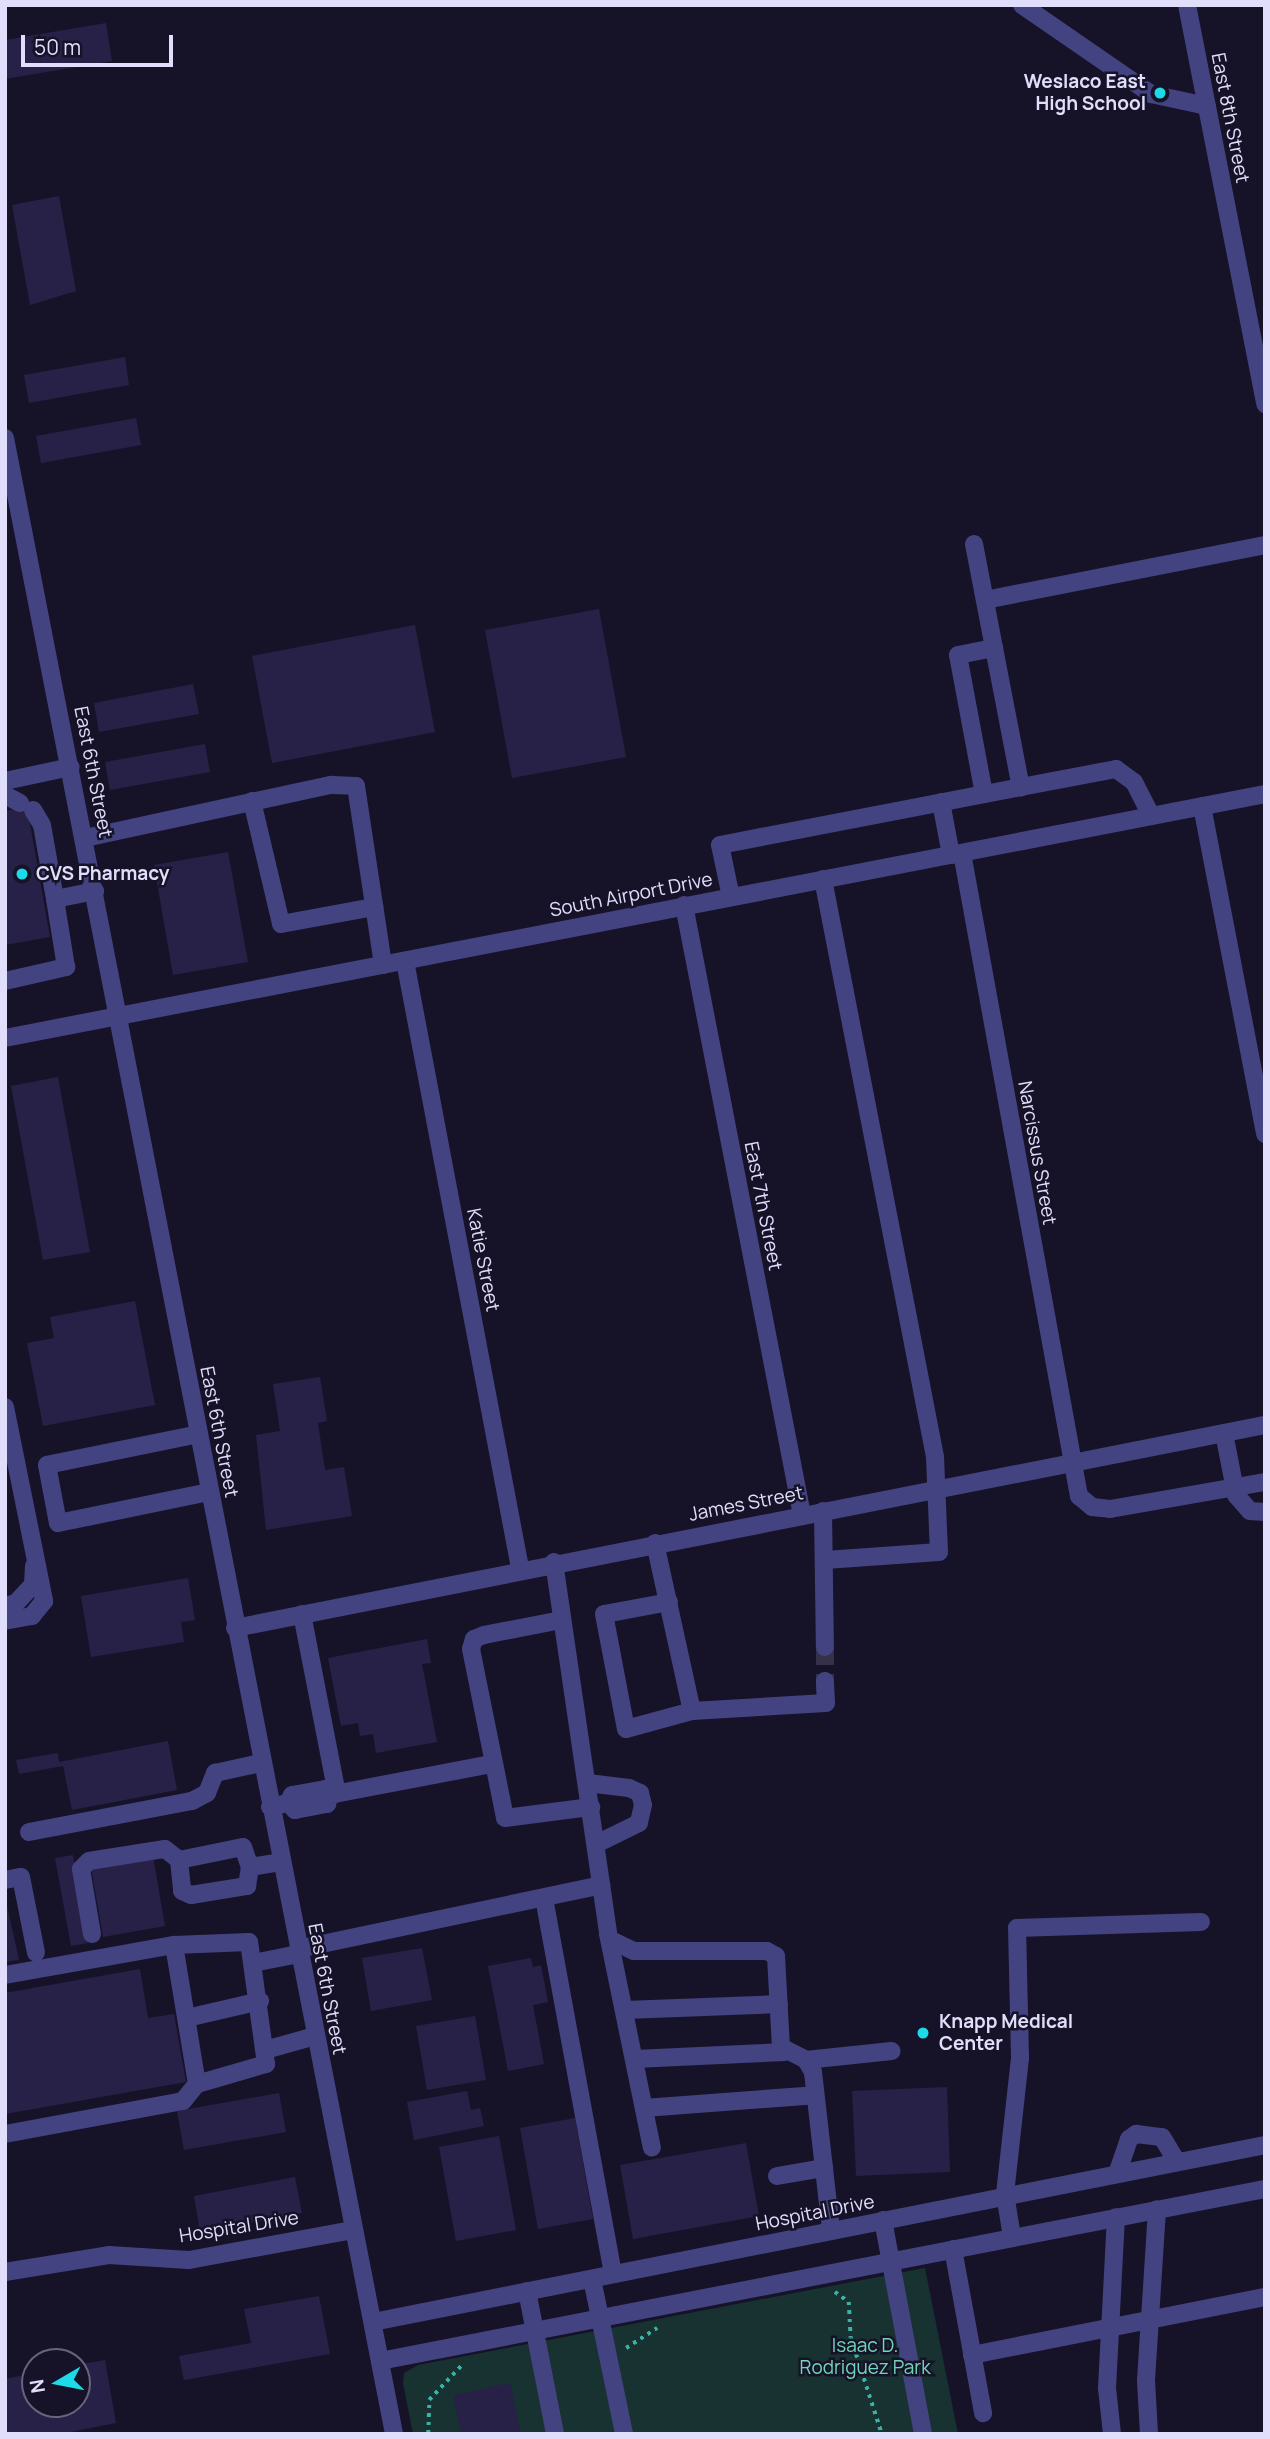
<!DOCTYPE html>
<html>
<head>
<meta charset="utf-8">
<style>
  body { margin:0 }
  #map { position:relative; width:1270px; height:2439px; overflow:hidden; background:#161328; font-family:Manrope,sans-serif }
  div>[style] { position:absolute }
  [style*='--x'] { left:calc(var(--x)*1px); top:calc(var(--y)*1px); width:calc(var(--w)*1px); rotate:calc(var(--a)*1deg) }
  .green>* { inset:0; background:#173230 }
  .building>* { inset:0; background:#282147 }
  .minor-tunnel>* { height:18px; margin-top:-9px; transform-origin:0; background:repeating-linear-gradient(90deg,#343148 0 18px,transparent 0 27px) }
  .path>* { height:3.5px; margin-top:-1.75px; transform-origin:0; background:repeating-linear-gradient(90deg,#3eb0a6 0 3.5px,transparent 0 8.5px) }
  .minor>* { height:18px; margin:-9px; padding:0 9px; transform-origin:9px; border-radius:9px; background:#444382 }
  .dots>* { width:19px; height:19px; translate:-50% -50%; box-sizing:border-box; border:4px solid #161328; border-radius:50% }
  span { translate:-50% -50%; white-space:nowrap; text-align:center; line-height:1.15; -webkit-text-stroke:5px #161328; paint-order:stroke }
  .poi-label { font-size:19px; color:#e1defc; font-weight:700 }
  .right { translate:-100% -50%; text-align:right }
  .left { translate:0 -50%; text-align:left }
  .street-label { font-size:19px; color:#e1defc }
  .park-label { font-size:19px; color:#70d5ba }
  .frame { position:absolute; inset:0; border:7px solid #e1defc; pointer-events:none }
  .north { position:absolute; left:21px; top:2348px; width:70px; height:70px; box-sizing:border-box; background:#161328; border:2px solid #67647d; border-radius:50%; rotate:260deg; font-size:19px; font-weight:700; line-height:28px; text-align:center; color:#e1defc }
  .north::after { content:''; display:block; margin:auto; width:24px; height:32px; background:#1ed9e8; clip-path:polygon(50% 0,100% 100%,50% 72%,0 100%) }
  .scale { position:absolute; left:21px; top:35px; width:152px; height:32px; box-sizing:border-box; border:4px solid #e1defc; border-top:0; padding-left:9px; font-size:21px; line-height:24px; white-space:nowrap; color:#e1defc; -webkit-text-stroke:5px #161328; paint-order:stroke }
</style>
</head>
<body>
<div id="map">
  <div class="green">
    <div style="clip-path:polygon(925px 2268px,958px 2434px,413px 2434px,403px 2383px,404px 2373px,418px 2365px)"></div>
  </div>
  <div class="building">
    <div style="clip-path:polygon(106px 23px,112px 61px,5px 79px,5px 40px)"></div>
    <div style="clip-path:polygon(59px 196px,76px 291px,30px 305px,12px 205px)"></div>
    <div style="clip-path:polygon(125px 357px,129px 385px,29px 403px,24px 375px)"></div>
    <div style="clip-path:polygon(136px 418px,141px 445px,41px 463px,36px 436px)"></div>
    <div style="clip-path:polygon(599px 609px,626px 757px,512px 778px,485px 630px)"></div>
    <div style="clip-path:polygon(415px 625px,435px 732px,272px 763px,252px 656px)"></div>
    <div style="clip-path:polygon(193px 684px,199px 714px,99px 732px,94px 703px)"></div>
    <div style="clip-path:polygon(205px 744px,210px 772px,110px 790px,105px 762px)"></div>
    <div style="clip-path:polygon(27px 807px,50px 937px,5px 945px,5px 811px)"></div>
    <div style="clip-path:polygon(228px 852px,248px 962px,173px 975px,154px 865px)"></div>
    <div style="clip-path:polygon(58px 1077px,90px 1252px,43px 1260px,11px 1086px)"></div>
    <div style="clip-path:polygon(135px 1301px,155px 1405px,43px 1426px,27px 1343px,54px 1338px,50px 1317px)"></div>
    <div style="clip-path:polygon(320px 1377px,327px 1421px,318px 1423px,325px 1470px,344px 1467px,352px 1516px,266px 1530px,256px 1435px,280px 1431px,273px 1384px)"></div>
    <div style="clip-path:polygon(188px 1578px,195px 1620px,181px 1622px,184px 1642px,91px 1657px,81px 1596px)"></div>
    <div style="clip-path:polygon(427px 1639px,431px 1663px,422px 1664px,437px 1742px,376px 1753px,373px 1734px,360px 1736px,358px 1723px,341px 1726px,328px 1658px)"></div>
    <div style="clip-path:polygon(168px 1741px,177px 1790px,72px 1810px,63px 1766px,19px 1774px,16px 1760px,58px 1753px,59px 1762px)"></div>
    <div style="clip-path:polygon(73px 1855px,88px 1943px,71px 1946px,55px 1858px)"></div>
    <div style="clip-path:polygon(153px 1856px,165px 1926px,103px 1937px,91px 1867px)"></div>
    <div style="clip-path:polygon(5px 1897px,19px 1960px,5px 1962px)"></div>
    <div style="clip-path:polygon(422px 1948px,432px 2000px,371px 2011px,362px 1958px)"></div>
    <div style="clip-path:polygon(531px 1958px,533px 1967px,541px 1965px,548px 2002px,533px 2005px,544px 2064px,508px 2071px,488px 1966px)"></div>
    <div style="clip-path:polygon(140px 1969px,148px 2018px,174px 2014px,186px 2082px,5px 2114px,5px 1993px)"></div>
    <div style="clip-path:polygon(475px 2016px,486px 2080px,427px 2090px,416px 2026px)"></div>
    <div style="clip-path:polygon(947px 2087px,950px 2172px,856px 2176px,852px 2091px)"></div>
    <div style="clip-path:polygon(467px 2091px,471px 2110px,480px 2108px,484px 2126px,414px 2140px,407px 2102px)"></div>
    <div style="clip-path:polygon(279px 2093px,286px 2132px,184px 2150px,177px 2111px)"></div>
    <div style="clip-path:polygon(575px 2118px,593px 2219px,538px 2229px,520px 2128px)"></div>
    <div style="clip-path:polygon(499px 2136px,516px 2230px,456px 2241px,439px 2147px)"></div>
    <div style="clip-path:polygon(746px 2143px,759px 2216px,633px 2239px,620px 2165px)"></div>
    <div style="clip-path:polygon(295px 2177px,302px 2213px,200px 2232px,194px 2196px)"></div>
    <div style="clip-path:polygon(319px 2296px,330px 2354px,184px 2380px,179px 2356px,251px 2343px,244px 2309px)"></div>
    <div style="clip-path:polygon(105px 2360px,116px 2423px,60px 2434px,5px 2434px,5px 2379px,35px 2373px,35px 2404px,77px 2404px,77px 2365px)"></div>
    <div style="clip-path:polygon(510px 2383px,521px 2434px,461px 2434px,453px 2395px)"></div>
  </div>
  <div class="minor-tunnel">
    <div style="--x:825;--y:1647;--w:34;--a:90"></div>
  </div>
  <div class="path">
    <div style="--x:835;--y:2292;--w:17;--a:36"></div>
    <div style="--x:849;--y:2302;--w:36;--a:87"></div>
    <div style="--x:851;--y:2338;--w:101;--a:72.1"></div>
    <div style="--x:626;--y:2348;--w:37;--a:-33"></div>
    <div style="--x:428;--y:2434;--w:34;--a:-88"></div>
    <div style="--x:429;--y:2400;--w:47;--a:-46.7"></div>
  </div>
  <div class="minor">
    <div style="--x:1022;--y:5;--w:157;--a:34.6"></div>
    <div style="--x:1151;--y:94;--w:57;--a:12.1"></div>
    <div style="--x:1187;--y:5;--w:407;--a:78.9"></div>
    <div style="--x:5;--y:438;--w:2034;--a:78.97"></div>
    <div style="--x:974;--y:544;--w:248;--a:79.1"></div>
    <div style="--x:1021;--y:787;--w:97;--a:-10.7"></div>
    <div style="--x:1116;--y:769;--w:22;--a:36"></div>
    <div style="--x:1134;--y:782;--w:38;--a:63"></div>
    <div style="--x:985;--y:600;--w:285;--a:-11.1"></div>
    <div style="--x:5;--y:781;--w:67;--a:-12"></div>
    <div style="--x:984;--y:794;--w:141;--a:-100.6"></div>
    <div style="--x:958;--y:655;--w:37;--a:-11"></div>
    <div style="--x:5;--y:795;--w:17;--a:28"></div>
    <div style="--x:252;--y:801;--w:126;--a:76.7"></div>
    <div style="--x:281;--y:924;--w:95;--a:-10.4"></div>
    <div style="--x:941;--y:802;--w:54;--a:79.3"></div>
    <div style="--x:1202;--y:806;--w:334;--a:79.1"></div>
    <div style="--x:33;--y:810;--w:17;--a:59"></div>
    <div style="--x:42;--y:825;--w:75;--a:80"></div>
    <div style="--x:85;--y:838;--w:252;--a:-12.2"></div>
    <div style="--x:331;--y:785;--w:25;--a:2"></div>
    <div style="--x:356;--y:786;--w:181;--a:81.4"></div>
    <div style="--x:962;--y:853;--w:654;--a:79.69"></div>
    <div style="--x:1079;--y:1496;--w:17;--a:40"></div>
    <div style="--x:1092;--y:1507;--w:18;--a:6"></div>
    <div style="--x:1110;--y:1509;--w:157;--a:-9.9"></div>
    <div style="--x:823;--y:879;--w:589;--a:79.03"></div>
    <div style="--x:935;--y:1457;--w:95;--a:87.6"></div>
    <div style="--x:939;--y:1552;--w:114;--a:176"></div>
    <div style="--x:731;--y:897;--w:53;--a:-101.9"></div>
    <div style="--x:720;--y:845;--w:307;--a:-10.9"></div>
    <div style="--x:684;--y:905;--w:621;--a:79.05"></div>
    <div style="--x:405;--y:961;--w:618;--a:79.27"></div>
    <div style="--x:5;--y:981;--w:63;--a:-12.9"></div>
    <div style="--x:66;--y:967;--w:69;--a:-99.2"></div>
    <div style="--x:55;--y:899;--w:41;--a:-11.3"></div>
    <div style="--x:5;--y:1038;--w:1283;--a:-10.96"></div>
    <div style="--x:5;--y:1407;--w:198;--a:78.6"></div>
    <div style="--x:44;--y:1601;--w:19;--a:129"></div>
    <div style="--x:32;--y:1616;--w:27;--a:170"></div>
    <div style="--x:1224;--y:1433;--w:63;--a:79"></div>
    <div style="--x:1236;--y:1495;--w:21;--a:49"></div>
    <div style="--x:1250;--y:1511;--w:15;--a:4"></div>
    <div style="--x:199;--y:1434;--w:155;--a:168.5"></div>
    <div style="--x:47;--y:1465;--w:59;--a:79.3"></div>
    <div style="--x:58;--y:1523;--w:154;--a:-11.6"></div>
    <div style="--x:823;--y:1511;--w:136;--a:89.2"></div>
    <div style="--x:655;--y:1543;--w:172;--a:77.6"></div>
    <div style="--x:692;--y:1711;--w:134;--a:-3.4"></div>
    <div style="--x:826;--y:1703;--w:22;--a:-93"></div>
    <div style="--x:554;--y:1562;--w:376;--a:81.7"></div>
    <div style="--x:608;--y:1934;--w:218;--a:78.4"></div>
    <div style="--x:669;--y:1602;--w:66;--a:169.5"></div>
    <div style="--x:604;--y:1614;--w:117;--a:79.2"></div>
    <div style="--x:626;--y:1729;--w:68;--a:-15.3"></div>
    <div style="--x:5;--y:1606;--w:11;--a:-15"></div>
    <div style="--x:16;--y:1603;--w:25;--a:-47"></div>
    <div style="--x:33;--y:1585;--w:19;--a:-87"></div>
    <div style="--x:302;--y:1614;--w:183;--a:79"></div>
    <div style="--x:561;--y:1620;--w:78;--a:169"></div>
    <div style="--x:484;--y:1635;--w:11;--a:158"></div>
    <div style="--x:474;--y:1639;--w:10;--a:107"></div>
    <div style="--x:471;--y:1649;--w:172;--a:78.6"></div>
    <div style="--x:505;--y:1818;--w:87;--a:-7.3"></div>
    <div style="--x:235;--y:1628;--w:1050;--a:-11.15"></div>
    <div style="--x:588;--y:1783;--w:41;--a:7"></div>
    <div style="--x:629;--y:1788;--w:12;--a:24"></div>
    <div style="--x:640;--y:1793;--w:12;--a:76"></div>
    <div style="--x:643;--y:1805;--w:18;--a:103"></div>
    <div style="--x:639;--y:1823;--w:48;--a:154"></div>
    <div style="--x:288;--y:1803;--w:10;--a:45"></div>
    <div style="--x:295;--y:1810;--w:33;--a:-11"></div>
    <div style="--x:327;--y:1804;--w:9;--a:-77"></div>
    <div style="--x:270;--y:1807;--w:18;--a:-13"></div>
    <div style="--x:288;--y:1803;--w:9;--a:-63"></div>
    <div style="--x:292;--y:1795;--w:34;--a:-10"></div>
    <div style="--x:325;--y:1789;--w:7;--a:56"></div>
    <div style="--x:329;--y:1795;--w:166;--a:-10.8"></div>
    <div style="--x:29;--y:1832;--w:166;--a:-10.8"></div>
    <div style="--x:192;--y:1801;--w:17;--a:-28"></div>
    <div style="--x:207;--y:1793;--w:22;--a:-68"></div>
    <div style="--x:215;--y:1773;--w:47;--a:-12.3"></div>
    <div style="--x:179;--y:1860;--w:65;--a:-11.5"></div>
    <div style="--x:243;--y:1847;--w:21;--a:71"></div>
    <div style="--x:5;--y:1880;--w:16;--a:-11"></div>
    <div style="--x:21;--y:1877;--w:77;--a:78.8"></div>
    <div style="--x:544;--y:1898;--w:382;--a:79.6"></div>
    <div style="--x:92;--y:1934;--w:66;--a:-99.6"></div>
    <div style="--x:81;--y:1869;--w:11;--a:-45"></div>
    <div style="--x:89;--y:1861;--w:77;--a:-9"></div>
    <div style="--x:165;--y:1849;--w:18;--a:38"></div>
    <div style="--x:179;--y:1860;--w:31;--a:84"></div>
    <div style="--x:182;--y:1891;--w:10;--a:24"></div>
    <div style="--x:191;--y:1895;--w:57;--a:-9.1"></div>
    <div style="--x:247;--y:1886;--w:19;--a:-81"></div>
    <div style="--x:250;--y:1867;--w:31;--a:-9"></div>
    <div style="--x:611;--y:1940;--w:25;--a:26"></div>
    <div style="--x:634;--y:1951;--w:133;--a:0"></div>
    <div style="--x:767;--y:1951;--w:10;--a:29"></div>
    <div style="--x:776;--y:1956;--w:91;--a:86.9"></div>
    <div style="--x:781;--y:2047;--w:28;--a:27"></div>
    <div style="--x:806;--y:2060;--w:14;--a:60"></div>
    <div style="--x:813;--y:2072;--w:160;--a:83.5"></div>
    <div style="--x:298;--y:1949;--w:310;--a:-11.9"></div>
    <div style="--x:253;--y:1963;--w:47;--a:-11.1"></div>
    <div style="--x:5;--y:1975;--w:172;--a:-10.1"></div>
    <div style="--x:625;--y:2010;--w:154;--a:-2.2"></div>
    <div style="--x:187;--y:2018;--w:75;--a:-13.1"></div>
    <div style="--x:265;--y:2050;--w:52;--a:-15.6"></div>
    <div style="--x:635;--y:2059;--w:150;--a:-2.7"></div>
    <div style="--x:806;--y:2060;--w:86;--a:-6"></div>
    <div style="--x:644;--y:2108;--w:171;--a:-4.3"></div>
    <div style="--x:5;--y:2134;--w:181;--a:-10.5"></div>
    <div style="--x:183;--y:2101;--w:22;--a:-51"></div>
    <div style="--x:197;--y:2084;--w:72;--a:-16.2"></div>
    <div style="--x:266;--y:2064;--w:123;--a:-97.9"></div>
    <div style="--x:249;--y:1942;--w:75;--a:177.7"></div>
    <div style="--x:174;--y:1945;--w:141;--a:80.6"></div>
    <div style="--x:1117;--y:2174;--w:37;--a:-71"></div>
    <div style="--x:1129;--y:2139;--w:9;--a:-36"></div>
    <div style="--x:1136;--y:2134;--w:26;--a:7"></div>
    <div style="--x:1162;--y:2137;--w:29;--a:59"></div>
    <div style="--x:777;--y:2176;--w:48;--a:-9.7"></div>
    <div style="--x:883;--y:2220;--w:218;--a:79.4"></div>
    <div style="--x:1012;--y:2237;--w:44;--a:-99.2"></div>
    <div style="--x:1005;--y:2194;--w:137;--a:-83.7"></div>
    <div style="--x:1020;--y:2058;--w:130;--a:-91.3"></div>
    <div style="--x:1017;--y:1928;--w:184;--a:-1.9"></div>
    <div style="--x:953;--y:2249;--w:167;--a:79.6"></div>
    <div style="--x:5;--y:2272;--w:105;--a:-9.3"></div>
    <div style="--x:109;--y:2255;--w:80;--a:3.6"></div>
    <div style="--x:189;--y:2260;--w:167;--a:-10.4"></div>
    <div style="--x:592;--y:2279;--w:158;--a:78.3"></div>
    <div style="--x:527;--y:2291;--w:146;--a:78.9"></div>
    <div style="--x:373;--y:2322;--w:909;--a:-11.22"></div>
    <div style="--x:972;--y:2355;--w:299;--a:-11.2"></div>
    <div style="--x:380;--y:2361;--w:902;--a:-11"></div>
    <div style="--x:1112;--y:2434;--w:46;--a:-96.2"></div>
    <div style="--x:1107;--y:2388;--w:171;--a:-87"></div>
    <div style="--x:1149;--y:2434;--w:54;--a:-93.2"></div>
    <div style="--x:1146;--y:2380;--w:171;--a:-86.3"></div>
  </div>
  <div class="dots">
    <div style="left:1160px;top:93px;background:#1ed9e8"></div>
    <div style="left:22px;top:874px;background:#1ed9e8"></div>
    <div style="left:923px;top:2033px;background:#1ed9e8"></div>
  </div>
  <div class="poi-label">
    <span class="right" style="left:1146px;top:93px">Weslaco East<br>High School</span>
    <span class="left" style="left:36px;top:874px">CVS Pharmacy</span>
    <span class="left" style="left:939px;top:2033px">Knapp Medical<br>Center</span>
  </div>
  <div class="street-label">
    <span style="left:1230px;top:118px;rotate:79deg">East 8th Street</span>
    <span style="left:93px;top:772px;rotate:79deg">East 6th Street</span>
    <span style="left:631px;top:895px;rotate:-11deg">South Airport Drive</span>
    <span style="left:1037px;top:1153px;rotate:80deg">Narcissus Street</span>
    <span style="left:763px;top:1206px;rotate:79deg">East 7th Street</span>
    <span style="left:483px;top:1260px;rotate:79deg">Katie Street</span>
    <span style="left:219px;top:1432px;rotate:79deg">East 6th Street</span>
    <span style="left:746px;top:1504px;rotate:-11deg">James Street</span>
    <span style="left:327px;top:1989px;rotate:79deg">East 6th Street</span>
    <span style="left:815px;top:2213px;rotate:-11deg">Hospital Drive</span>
    <span style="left:239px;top:2227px;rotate:-9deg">Hospital Drive</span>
  </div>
  <div class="park-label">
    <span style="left:865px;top:2357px">Isaac D.<br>Rodriguez Park</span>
  </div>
  <div class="frame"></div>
  <div class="north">N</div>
  <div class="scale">50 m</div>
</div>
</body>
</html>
